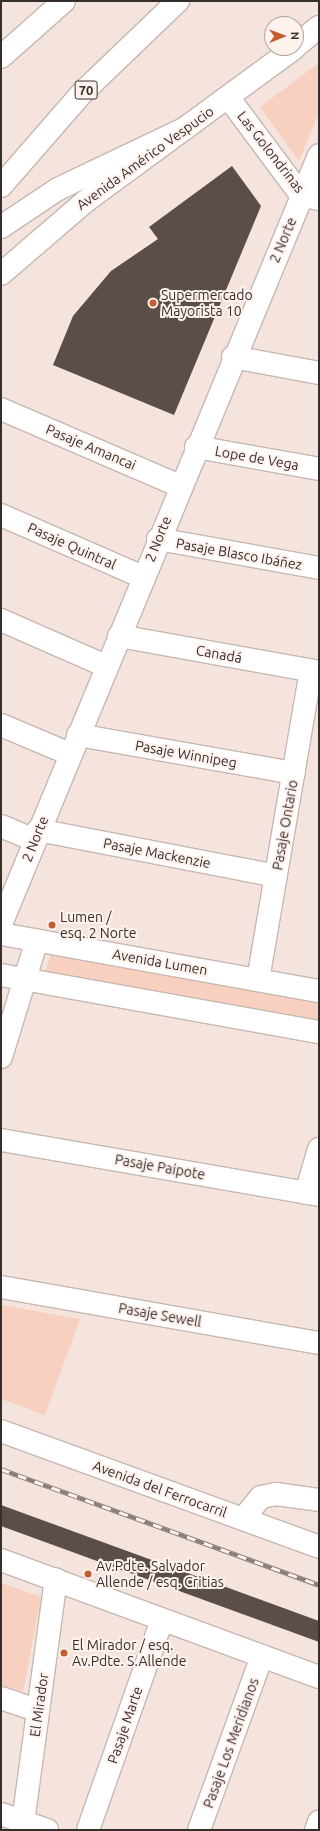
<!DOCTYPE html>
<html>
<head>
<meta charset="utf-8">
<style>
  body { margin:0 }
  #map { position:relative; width:320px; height:1831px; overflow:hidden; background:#f4e4dd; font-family:Ubuntu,sans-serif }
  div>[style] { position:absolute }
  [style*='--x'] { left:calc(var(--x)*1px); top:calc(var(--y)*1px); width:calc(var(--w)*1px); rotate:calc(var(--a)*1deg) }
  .green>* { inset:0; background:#f7d0c0 }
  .building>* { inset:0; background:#5b4e49 }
  .roads { filter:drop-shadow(1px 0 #c6b7b0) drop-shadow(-1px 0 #c6b7b0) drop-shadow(0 1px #c6b7b0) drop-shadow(0 -1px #c6b7b0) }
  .street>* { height:22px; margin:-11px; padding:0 11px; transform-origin:11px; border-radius:11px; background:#fff }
  .secondary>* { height:22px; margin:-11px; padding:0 11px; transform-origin:11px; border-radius:11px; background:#fff }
  .highway>* { height:22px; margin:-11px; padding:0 11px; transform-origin:11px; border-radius:11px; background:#fff }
  .rail>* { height:4.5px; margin-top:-2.25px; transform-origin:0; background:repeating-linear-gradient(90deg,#fff2ed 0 9px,#877c78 0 18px); box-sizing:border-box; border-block:1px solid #877c78 }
  .dots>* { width:11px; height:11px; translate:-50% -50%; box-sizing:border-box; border:2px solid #fff2ed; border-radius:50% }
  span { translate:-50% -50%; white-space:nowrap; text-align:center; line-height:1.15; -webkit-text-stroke:4px #fff2ed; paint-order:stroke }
  .shield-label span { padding:1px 3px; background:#fff2ed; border:1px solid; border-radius:3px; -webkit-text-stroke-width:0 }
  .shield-label { font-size:13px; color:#342e2c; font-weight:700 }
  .street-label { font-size:14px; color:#342e2c }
  .poi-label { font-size:14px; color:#342e2c }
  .left { translate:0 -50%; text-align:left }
  .frame { position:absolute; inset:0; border:2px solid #342e2c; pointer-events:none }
  .north { position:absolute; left:264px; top:16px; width:40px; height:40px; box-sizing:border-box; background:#fff2ed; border:1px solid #aea4a0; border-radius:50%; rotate:89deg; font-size:11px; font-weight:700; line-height:16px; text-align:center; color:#342e2c }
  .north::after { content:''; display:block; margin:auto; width:14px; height:18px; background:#c45d30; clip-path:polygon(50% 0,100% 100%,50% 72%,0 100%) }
</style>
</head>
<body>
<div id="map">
  <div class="green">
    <div style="clip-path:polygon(319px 63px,319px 112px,299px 161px,260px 107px)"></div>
    <div style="clip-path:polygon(51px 955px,319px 1002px,319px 1020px,44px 974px)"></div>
    <div style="clip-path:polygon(1px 1305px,80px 1319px,45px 1415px,1px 1399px)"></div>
    <div style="clip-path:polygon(1px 1583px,41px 1597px,23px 1692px,1px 1685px)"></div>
  </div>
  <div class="building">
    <div style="clip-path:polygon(232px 166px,261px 206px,174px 415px,53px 365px,73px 316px,111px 271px,158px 239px,149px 227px)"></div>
    <div style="clip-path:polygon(1px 1505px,319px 1621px,319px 1642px,1px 1526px)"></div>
  </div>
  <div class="roads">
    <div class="street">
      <div style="--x:228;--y:97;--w:122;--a:53.3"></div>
      <div style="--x:301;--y:195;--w:18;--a:13"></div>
      <div style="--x:233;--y:357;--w:87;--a:10.5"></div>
      <div style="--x:1;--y:409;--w:195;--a:23.3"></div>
      <div style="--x:196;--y:447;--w:125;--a:10.1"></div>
      <div style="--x:1;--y:515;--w:155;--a:23.6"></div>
      <div style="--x:158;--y:539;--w:164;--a:10.2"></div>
      <div style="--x:1;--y:620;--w:115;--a:23.7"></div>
      <div style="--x:119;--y:636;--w:203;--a:10.2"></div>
      <div style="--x:1;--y:725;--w:75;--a:22.8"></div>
      <div style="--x:78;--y:735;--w:219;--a:10"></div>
      <div style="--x:1;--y:826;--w:36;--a:23"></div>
      <div style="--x:38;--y:830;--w:242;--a:10.9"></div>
      <div style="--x:1;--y:924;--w:832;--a:-67.53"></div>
      <div style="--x:258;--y:980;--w:314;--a:-80.3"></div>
      <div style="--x:1;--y:1057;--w:122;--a:-72.9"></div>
      <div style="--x:1;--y:1140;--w:323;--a:9.8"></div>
      <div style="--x:306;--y:1193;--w:46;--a:-73.5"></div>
      <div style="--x:1;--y:1287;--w:323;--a:10"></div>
      <div style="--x:243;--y:1519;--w:28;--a:-51"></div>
      <div style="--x:261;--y:1497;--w:15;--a:-11"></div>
      <div style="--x:276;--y:1494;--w:43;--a:7.9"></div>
      <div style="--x:1;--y:1698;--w:39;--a:19"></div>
      <div style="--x:1;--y:1814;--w:49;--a:19.2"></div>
      <div style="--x:88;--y:1830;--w:223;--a:-70.6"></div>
      <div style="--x:199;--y:1830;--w:185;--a:-70.1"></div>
      <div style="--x:316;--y:1830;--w:9;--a:-69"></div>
    </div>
    <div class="secondary">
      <div style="--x:296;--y:46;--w:30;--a:-40"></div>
      <div style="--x:1;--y:274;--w:112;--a:-40.7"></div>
      <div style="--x:86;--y:201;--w:258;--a:-36.3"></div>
      <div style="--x:1;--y:934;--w:323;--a:10.2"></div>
      <div style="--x:1;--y:975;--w:323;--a:10.2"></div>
      <div style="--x:1;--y:1431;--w:338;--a:20"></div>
      <div style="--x:1;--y:1560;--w:339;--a:20.2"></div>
      <div style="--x:22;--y:1830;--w:253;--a:-82.3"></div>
    </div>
    <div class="highway">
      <div style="--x:1;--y:57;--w:84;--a:-41.6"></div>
      <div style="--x:1;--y:186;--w:125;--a:-48.9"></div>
      <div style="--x:83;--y:92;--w:132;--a:-43.8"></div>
      <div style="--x:1;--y:227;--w:69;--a:-33.7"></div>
      <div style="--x:58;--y:189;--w:142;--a:-25.5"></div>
    </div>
  </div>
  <div class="rail">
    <div style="--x:1;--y:1469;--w:338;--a:20"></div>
  </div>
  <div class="dots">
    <div style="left:153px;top:303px;background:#c45d30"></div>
    <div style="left:52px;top:925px;background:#c45d30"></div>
    <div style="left:88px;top:1574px;background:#c45d30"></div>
    <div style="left:64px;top:1653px;background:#c45d30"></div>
  </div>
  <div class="shield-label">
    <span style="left:86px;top:90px">70</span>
  </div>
  <div class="street-label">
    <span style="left:271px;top:152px;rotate:52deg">Las Golondrinas</span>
    <span style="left:145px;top:158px;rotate:-36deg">Avenida Américo Vespucio</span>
    <span style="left:283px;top:240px;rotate:-67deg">2 Norte</span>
    <span style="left:91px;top:447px;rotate:23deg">Pasaje Amancai</span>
    <span style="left:257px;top:458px;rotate:10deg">Lope de Vega</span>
    <span style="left:158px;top:539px;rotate:-68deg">2 Norte</span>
    <span style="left:72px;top:546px;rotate:24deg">Pasaje Quintral</span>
    <span style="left:239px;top:554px;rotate:10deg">Pasaje Blasco Ibáñez</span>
    <span style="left:219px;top:654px;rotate:10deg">Canadá</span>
    <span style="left:186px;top:754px;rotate:10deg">Pasaje Winnipeg</span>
    <span style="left:285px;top:825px;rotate:-80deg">Pasaje Ontario</span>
    <span style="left:35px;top:839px;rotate:-68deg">2 Norte</span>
    <span style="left:157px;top:853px;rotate:11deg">Pasaje Mackenzie</span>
    <span style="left:160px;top:962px;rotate:10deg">Avenida Lumen</span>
    <span style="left:160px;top:1167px;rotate:10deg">Pasaje Paipote</span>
    <span style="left:160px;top:1315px;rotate:10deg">Pasaje Sewell</span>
    <span style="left:160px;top:1489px;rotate:20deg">Avenida del Ferrocarril</span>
    <span style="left:39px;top:1705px;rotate:-82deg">El Mirador</span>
    <span style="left:125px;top:1725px;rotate:-71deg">Pasaje Marte</span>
    <span style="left:231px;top:1743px;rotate:-70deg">Pasaje Los Meridianos</span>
  </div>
  <div class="poi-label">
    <span class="left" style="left:161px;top:303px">Supermercado<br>Mayorista 10</span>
    <span class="left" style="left:60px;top:925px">Lumen /<br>esq. 2 Norte</span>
    <span class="left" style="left:96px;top:1574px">Av.Pdte. Salvador<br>Allende / esq. Critias</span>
    <span class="left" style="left:72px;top:1653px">El Mirador / esq.<br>Av.Pdte. S.Allende</span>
  </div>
  <div class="frame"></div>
  <div class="north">N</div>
</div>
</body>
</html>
